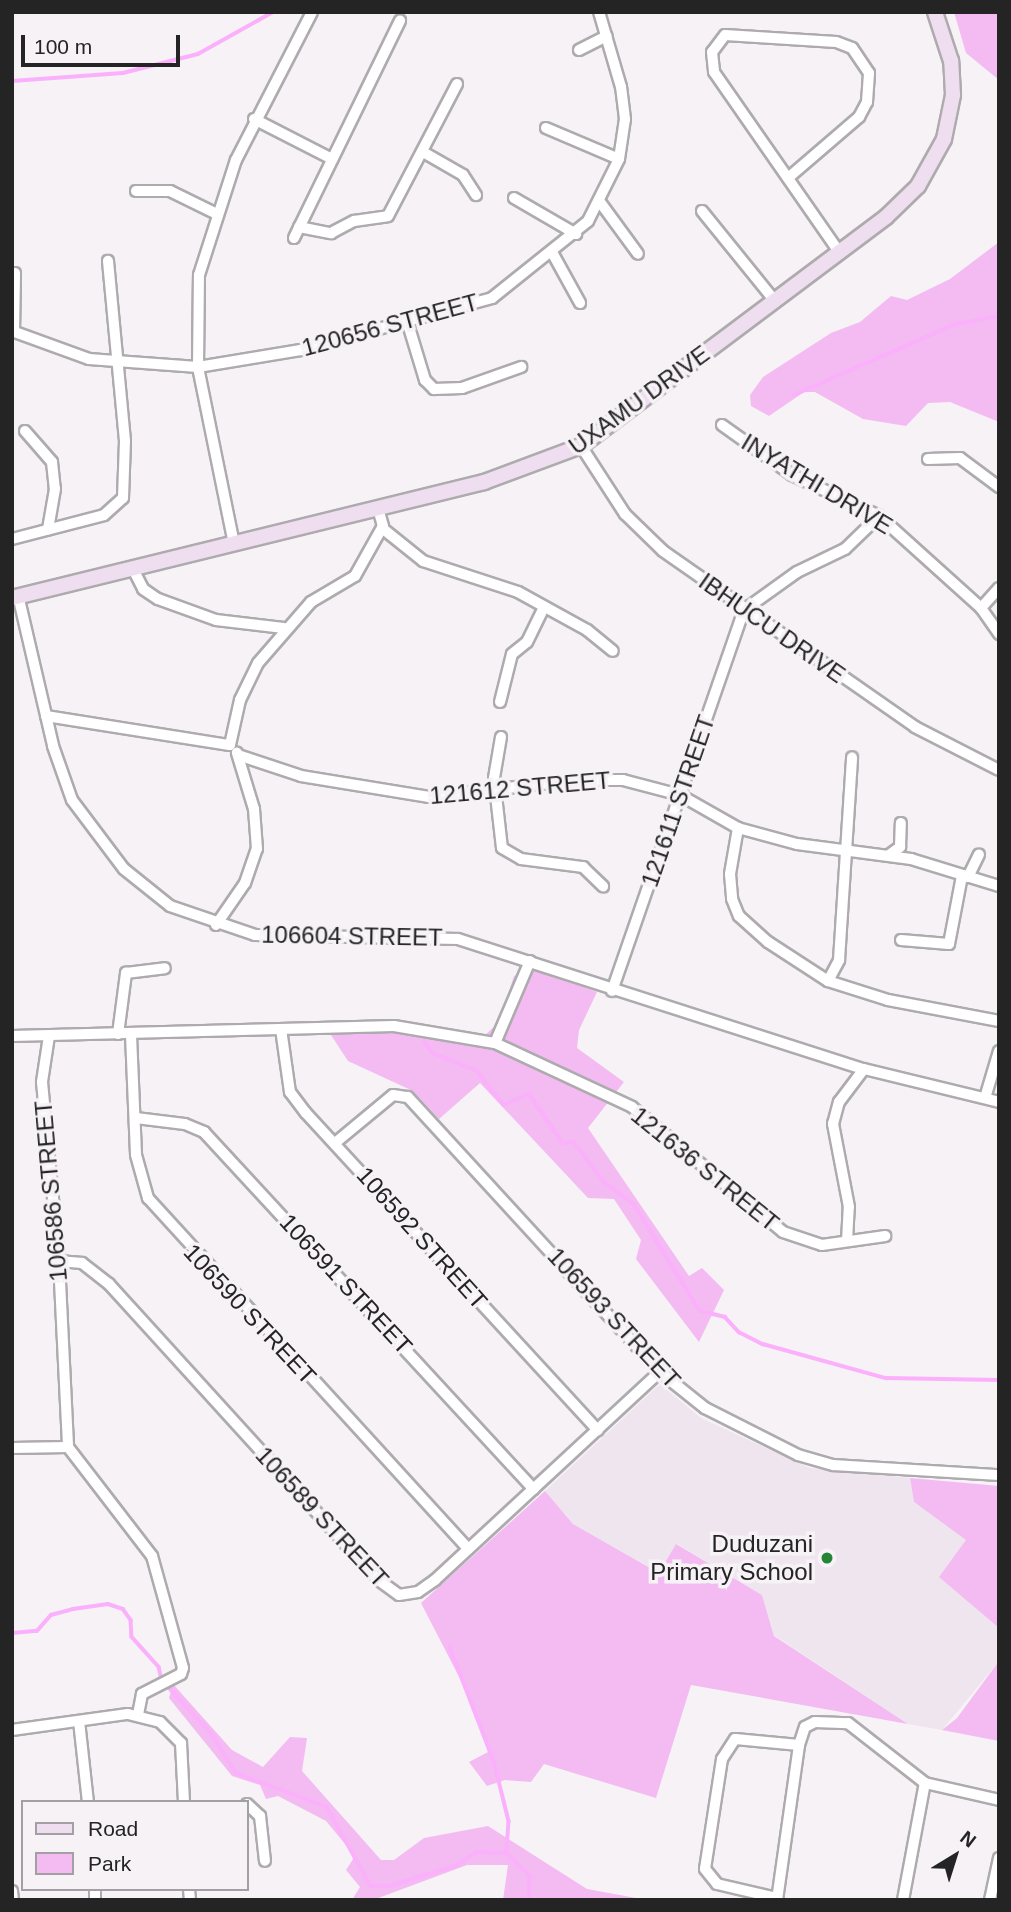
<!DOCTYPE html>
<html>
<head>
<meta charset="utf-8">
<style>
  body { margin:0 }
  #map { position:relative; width:1011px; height:1912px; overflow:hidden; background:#f6f2f6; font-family:Arial,sans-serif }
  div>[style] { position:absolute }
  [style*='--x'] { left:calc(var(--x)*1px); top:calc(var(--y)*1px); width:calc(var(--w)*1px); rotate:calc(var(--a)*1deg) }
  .built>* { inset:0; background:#efe5ef }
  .green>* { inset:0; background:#f3bbf2 }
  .stream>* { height:3.5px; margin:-1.75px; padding:0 1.75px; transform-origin:1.75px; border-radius:1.75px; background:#fbb0fb }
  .roads { filter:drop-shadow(2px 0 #aeabae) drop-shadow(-2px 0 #aeabae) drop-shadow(0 2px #aeabae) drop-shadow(0 -2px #aeabae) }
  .street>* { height:10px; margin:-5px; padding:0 5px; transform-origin:5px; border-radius:5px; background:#fff }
  .secondary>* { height:14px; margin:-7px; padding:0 7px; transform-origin:7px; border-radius:7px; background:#efdeef }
  .dots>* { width:19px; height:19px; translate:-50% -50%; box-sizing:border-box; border:4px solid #f6f2f6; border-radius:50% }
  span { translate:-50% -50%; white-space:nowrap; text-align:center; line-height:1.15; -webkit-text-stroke:7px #f6f2f6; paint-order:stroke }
  .street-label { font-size:24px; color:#252425 }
  .poi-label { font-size:24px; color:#252425 }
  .right { translate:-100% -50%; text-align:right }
  .frame { position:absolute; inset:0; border:14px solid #252425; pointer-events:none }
  .legend { position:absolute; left:21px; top:1800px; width:228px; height:91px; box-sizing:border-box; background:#f6f2f6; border:2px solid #a2a0a2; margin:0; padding:9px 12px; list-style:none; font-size:21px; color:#252425 }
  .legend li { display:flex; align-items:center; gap:14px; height:35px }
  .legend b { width:35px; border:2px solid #a2a0a2 }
  .north { position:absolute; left:920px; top:1821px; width:70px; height:70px; -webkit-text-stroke:5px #f6f2f6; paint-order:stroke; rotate:38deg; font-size:19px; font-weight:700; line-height:28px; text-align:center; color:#252425 }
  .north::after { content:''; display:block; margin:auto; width:24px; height:32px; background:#252425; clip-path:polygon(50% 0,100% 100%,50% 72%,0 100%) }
  .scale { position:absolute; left:21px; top:35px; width:159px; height:32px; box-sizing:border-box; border:4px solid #252425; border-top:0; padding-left:9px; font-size:21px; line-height:24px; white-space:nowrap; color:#252425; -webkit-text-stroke:5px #f6f2f6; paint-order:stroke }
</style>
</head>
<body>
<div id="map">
  <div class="built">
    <div style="clip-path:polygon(660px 1384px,701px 1418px,810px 1468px,910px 1478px,914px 1502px,967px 1540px,940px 1577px,999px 1628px,999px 1661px,942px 1730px,908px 1724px,774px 1635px,762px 1595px,677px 1544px,660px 1573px,573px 1524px,545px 1491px)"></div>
  </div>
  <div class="green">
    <div style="clip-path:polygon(954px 12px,999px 12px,999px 80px,966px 53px)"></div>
    <div style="clip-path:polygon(999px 242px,999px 422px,950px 402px,928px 403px,906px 426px,863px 419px,815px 392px,804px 392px,769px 416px,751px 406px,750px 395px,763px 377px,831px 333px,860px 322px,891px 296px,907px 300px,950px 279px)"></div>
    <div style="clip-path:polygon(536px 969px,597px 992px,579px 1030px,577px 1048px,624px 1082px,588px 1128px,689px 1276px,702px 1268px,724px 1290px,699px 1342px,636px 1259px,641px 1240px,614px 1199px,588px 1198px,480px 1083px,439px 1119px,413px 1091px,348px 1061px,329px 1032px,326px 1022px,394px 1020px,483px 1037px,499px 1022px,514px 976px)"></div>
    <div style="clip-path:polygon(910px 1478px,999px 1486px,999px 1628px,939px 1577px,966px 1540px,914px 1502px)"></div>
    <div style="clip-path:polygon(545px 1491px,573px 1524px,659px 1573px,676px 1544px,762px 1595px,774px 1636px,908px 1724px,691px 1685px,656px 1798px,544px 1764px,531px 1782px,505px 1780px,487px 1786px,469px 1762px,488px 1752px,470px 1698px,421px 1603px)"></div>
    <div style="clip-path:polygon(999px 1661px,999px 1741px,942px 1730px,957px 1718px)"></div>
    <div style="clip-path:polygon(173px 1684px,232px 1750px,263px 1767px,290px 1737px,307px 1738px,302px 1771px,381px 1860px,394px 1860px,424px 1838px,488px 1826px,587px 1889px,647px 1900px,503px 1900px,508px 1865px,467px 1865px,373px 1900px,352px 1900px,360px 1887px,346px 1870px,355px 1856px,326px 1821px,278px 1796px,266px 1799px,260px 1785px,232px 1776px,169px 1698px)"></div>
  </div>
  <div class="stream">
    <div style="--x:12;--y:81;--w:111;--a:-4.1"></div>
    <div style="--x:123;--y:73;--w:77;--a:-14.2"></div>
    <div style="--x:198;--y:54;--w:86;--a:-29.2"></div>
    <div style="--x:794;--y:395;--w:177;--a:-23.7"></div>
    <div style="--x:956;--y:324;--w:44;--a:-10.5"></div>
    <div style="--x:425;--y:1042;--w:14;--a:54"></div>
    <div style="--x:433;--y:1053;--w:48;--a:22.2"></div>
    <div style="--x:477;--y:1071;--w:43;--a:51.5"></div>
    <div style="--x:504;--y:1105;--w:27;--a:-24"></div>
    <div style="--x:529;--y:1094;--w:60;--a:55.2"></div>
    <div style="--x:563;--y:1143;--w:11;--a:-5"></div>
    <div style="--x:574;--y:1142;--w:51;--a:52.9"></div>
    <div style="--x:605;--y:1183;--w:36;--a:36"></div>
    <div style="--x:634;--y:1204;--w:126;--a:58.3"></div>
    <div style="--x:700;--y:1311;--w:26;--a:13"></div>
    <div style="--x:725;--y:1317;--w:21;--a:47"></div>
    <div style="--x:739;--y:1332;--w:27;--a:27"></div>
    <div style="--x:763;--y:1344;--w:128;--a:15.5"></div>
    <div style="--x:886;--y:1378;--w:113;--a:1"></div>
    <div style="--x:12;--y:1633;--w:25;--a:-5"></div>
    <div style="--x:37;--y:1631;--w:21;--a:-49"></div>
    <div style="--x:51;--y:1615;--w:23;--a:-15"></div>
    <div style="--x:73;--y:1609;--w:35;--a:-8"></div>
    <div style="--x:108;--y:1604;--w:16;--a:18"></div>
    <div style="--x:123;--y:1609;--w:14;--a:54"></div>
    <div style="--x:131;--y:1620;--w:17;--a:87"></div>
    <div style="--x:132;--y:1637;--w:40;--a:48"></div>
    <div style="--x:159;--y:1667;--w:13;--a:77"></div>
    <div style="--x:162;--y:1680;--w:74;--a:47.2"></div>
    <div style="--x:212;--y:1734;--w:46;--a:58.4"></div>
    <div style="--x:236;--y:1773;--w:97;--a:20.5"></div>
    <div style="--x:327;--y:1807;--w:90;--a:60.9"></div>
    <div style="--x:371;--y:1886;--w:18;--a:0"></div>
    <div style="--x:389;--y:1886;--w:69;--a:-16.9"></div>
    <div style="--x:455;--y:1866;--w:26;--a:-32"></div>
    <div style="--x:477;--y:1852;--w:30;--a:2"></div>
    <div style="--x:507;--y:1853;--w:33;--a:45"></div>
    <div style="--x:530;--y:1876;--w:24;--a:92"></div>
    <div style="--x:450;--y:1647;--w:122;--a:68.9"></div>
    <div style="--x:494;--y:1761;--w:62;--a:76"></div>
    <div style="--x:509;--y:1821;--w:32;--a:94"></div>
  </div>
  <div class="roads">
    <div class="street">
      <div style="--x:579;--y:50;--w:31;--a:-27"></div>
      <div style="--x:254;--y:119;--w:88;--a:27.1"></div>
      <div style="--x:546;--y:128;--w:79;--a:23"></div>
      <div style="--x:423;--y:152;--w:46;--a:29.9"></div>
      <div style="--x:463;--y:175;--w:24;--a:57"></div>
      <div style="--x:788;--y:178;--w:94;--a:-40.7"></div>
      <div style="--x:859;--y:117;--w:17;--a:-62"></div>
      <div style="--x:867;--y:102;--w:29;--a:-86"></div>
      <div style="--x:869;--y:73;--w:30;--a:-124"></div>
      <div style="--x:852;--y:48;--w:17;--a:-159"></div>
      <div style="--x:836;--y:42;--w:111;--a:-176.4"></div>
      <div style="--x:725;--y:35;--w:21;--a:127"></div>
      <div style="--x:712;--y:52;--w:20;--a:84"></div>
      <div style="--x:714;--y:72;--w:221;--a:55.2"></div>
      <div style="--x:136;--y:191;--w:34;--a:0"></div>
      <div style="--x:170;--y:191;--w:50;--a:26.1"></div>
      <div style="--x:514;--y:198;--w:72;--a:30.1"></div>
      <div style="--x:600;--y:202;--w:64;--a:53.8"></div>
      <div style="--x:702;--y:211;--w:116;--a:51"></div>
      <div style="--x:299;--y:227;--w:33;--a:11"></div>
      <div style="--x:331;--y:233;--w:26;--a:-28"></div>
      <div style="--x:354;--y:221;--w:34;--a:-8"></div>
      <div style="--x:388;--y:216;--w:149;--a:-62.4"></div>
      <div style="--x:294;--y:238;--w:242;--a:-64"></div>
      <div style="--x:553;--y:254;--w:56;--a:61.1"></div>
      <div style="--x:408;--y:324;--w:59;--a:73.1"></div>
      <div style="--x:425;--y:380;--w:13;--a:45"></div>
      <div style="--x:434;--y:389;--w:28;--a:-2"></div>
      <div style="--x:462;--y:388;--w:63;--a:-19.6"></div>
      <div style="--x:12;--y:331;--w:82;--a:20"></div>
      <div style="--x:89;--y:359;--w:109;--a:4.2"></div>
      <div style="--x:198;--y:367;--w:104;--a:-9.4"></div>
      <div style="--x:301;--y:350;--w:198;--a:-15.2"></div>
      <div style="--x:492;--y:298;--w:123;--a:-38.7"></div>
      <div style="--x:588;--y:221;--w:69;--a:-63.4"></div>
      <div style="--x:619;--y:159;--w:40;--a:-81.5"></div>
      <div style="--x:625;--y:119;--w:32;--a:-97"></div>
      <div style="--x:621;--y:87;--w:78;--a:-106.3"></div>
      <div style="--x:14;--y:332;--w:59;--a:-89"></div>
      <div style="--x:722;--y:425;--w:86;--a:35.5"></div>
      <div style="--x:792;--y:475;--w:96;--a:25.2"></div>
      <div style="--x:879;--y:516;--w:137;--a:42"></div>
      <div style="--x:981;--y:608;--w:32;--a:55"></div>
      <div style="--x:25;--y:431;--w:41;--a:48.9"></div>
      <div style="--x:52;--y:462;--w:27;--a:84"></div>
      <div style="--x:55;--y:489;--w:41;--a:99.9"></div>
      <div style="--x:581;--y:446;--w:81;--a:57.1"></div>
      <div style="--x:625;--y:514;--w:53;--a:44.2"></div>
      <div style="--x:663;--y:551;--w:307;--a:34.9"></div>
      <div style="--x:915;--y:727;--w:94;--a:27.1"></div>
      <div style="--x:928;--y:459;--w:32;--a:-2"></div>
      <div style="--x:960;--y:458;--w:49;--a:36.6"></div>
      <div style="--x:382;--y:528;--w:53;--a:38.8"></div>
      <div style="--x:423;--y:561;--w:100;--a:18.1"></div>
      <div style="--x:518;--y:592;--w:79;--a:28.8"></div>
      <div style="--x:587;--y:630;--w:33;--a:39"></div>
      <div style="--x:12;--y:539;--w:95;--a:-14.6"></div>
      <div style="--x:104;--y:515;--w:25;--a:-42"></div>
      <div style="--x:123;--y:498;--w:57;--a:-88"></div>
      <div style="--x:125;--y:441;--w:181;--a:-95.4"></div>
      <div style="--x:234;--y:544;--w:181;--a:-101.5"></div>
      <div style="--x:198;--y:367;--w:92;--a:-89.4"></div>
      <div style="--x:199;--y:275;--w:121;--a:-72.2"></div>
      <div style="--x:236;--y:160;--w:166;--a:-62.8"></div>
      <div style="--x:133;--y:569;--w:22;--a:63"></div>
      <div style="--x:143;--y:589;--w:18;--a:34"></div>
      <div style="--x:158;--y:599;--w:62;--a:19.9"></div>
      <div style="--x:216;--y:620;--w:68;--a:6.7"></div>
      <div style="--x:18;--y:595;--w:155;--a:76.9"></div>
      <div style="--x:53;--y:746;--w:57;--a:70.6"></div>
      <div style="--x:72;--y:800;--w:86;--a:53"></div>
      <div style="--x:124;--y:869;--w:59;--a:38.8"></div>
      <div style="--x:170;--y:906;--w:90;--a:18.8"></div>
      <div style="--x:255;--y:935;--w:203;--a:1.1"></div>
      <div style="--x:458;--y:939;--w:426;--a:17.8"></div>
      <div style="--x:864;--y:1069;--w:139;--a:13.7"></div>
      <div style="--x:981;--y:608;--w:27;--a:-48"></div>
      <div style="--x:500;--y:702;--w:49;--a:-76"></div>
      <div style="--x:512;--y:654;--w:19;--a:-39"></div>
      <div style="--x:527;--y:642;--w:39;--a:-64"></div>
      <div style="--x:46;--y:716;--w:186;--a:9"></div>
      <div style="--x:501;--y:737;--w:42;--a:99.7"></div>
      <div style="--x:494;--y:778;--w:70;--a:83.5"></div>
      <div style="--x:502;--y:848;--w:22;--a:30"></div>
      <div style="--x:521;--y:859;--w:63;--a:7.4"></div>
      <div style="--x:583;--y:867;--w:28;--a:44"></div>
      <div style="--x:230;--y:745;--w:46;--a:-77.5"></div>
      <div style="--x:240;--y:700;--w:41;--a:-64.1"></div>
      <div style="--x:258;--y:663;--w:81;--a:-49"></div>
      <div style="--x:311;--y:602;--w:51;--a:-30.6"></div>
      <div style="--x:355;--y:576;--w:57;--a:-60.8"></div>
      <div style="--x:383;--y:526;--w:18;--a:-106"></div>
      <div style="--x:238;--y:755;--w:66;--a:18.4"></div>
      <div style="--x:301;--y:776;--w:130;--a:9.3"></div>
      <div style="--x:429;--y:797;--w:148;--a:-6.6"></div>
      <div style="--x:576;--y:780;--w:47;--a:0"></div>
      <div style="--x:623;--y:780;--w:59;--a:14.7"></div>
      <div style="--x:680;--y:795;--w:67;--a:29.6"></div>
      <div style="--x:738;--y:828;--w:61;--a:15.2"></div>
      <div style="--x:797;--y:844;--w:115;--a:7.5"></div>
      <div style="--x:911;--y:859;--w:92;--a:17.1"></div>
      <div style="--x:738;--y:828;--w:47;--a:99.9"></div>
      <div style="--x:730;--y:874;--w:25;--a:85"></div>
      <div style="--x:732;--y:899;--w:18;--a:68"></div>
      <div style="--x:739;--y:916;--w:39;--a:42"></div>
      <div style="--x:768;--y:942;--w:72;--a:33"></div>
      <div style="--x:828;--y:981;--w:63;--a:17.6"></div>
      <div style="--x:888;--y:1000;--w:113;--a:10.7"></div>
      <div style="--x:889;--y:855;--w:14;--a:-36"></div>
      <div style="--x:900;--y:847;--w:24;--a:-88"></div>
      <div style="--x:968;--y:877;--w:25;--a:-64"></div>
      <div style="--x:216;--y:925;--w:51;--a:-55.4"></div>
      <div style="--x:245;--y:883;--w:36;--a:-71"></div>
      <div style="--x:257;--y:849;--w:40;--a:-94.3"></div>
      <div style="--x:254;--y:809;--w:59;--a:-106.9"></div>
      <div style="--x:901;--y:940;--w:48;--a:4.8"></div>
      <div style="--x:949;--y:944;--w:69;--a:-79.2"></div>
      <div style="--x:828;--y:981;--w:24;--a:-62"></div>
      <div style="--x:839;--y:960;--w:203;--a:-86.3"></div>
      <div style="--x:612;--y:991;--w:403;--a:-70.9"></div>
      <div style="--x:744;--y:610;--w:65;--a:-35.6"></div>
      <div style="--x:797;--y:572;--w:53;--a:-25.6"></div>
      <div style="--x:845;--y:549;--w:47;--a:-44.1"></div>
      <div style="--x:281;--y:1029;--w:64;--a:81.9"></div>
      <div style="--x:290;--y:1092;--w:26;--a:53"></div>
      <div style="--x:306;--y:1113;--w:431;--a:47.4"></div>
      <div style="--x:118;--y:1034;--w:62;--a:-82.5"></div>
      <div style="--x:126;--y:973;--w:39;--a:-7"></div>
      <div style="--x:131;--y:1035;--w:120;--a:87.6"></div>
      <div style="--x:136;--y:1155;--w:45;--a:74.4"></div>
      <div style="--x:148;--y:1198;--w:475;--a:47.6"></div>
      <div style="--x:12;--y:1036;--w:382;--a:-1.5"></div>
      <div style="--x:394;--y:1026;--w:102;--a:9.6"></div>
      <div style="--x:495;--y:1043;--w:89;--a:-66.9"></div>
      <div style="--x:49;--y:1036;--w:47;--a:98.7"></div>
      <div style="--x:42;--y:1082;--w:180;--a:84.6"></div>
      <div style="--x:59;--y:1261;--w:186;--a:87.2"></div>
      <div style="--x:68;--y:1447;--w:138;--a:52.4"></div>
      <div style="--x:152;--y:1556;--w:116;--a:74.5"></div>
      <div style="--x:183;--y:1668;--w:6;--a:108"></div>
      <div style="--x:181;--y:1674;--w:44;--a:152.9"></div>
      <div style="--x:142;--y:1694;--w:20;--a:101"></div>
      <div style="--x:495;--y:1043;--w:151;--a:25"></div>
      <div style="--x:632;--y:1107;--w:196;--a:39.6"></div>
      <div style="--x:783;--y:1232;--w:41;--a:18.4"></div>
      <div style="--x:822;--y:1245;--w:64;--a:-8.1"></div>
      <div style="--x:985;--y:1098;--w:49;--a:-73.4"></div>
      <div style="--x:136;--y:1118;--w:49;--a:7"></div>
      <div style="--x:185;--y:1124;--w:21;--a:23"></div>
      <div style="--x:204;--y:1132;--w:486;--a:47.3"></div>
      <div style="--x:335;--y:1143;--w:75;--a:-39.6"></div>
      <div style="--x:393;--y:1095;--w:15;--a:8"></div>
      <div style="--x:408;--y:1097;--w:373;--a:47.5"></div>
      <div style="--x:660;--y:1372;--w:58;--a:38.7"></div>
      <div style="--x:705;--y:1408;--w:104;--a:26.8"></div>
      <div style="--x:798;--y:1455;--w:37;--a:16"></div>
      <div style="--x:834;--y:1465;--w:165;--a:3.5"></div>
      <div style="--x:847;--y:1241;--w:34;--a:-87"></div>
      <div style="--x:849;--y:1207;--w:85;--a:-100.9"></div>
      <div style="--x:833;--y:1124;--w:23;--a:-75"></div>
      <div style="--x:839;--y:1102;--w:41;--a:-52.9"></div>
      <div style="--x:59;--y:1261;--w:23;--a:5"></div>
      <div style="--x:82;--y:1263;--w:34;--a:38"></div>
      <div style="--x:109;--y:1284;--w:399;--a:47.7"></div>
      <div style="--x:377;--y:1579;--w:27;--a:36"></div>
      <div style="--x:399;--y:1595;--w:19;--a:-9"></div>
      <div style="--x:418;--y:1592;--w:21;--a:-35"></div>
      <div style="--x:435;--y:1580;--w:306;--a:-42.8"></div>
      <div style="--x:12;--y:1448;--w:56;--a:-1"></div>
      <div style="--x:79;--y:1721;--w:81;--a:83.7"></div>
      <div style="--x:12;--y:1730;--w:117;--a:-7.9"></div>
      <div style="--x:128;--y:1714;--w:33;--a:14"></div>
      <div style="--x:160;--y:1722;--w:30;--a:45"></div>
      <div style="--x:181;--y:1743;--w:59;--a:87.1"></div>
      <div style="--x:799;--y:1745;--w:19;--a:-72"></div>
      <div style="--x:805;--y:1727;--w:11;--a:-27"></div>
      <div style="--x:815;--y:1722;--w:33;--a:2"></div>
      <div style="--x:848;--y:1723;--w:98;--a:37.9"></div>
      <div style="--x:925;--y:1783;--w:76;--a:12.9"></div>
      <div style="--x:247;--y:1804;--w:18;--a:43"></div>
      <div style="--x:260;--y:1816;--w:45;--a:83.7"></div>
      <div style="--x:189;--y:1889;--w:11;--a:85"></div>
      <div style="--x:12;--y:1891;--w:9;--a:84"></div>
      <div style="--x:95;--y:1900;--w:11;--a:-90"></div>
      <div style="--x:777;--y:1900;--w:157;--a:-81.9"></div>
      <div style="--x:799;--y:1745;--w:64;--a:-174.6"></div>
      <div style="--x:735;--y:1739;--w:24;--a:123"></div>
      <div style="--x:722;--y:1759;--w:111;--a:98.8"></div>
      <div style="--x:705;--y:1869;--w:19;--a:51"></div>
      <div style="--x:717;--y:1884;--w:62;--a:13.1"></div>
      <div style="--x:903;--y:1900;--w:119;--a:-79.4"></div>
      <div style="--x:990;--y:1900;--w:43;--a:-77.9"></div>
    </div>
    <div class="secondary">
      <div style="--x:12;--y:598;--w:486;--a:-13.8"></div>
      <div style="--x:484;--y:482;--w:103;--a:-20.4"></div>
      <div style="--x:581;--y:446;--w:381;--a:-36.9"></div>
      <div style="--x:886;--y:217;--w:45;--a:-44.1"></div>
      <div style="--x:918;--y:186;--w:54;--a:-61"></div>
      <div style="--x:944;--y:139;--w:45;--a:-78.4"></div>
      <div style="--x:953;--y:95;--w:34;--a:-93"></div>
      <div style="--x:951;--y:61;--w:52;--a:-108.1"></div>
    </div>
  </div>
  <div class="dots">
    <div style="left:827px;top:1558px;background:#248537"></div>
  </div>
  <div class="street-label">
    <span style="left:390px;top:325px;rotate:-15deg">120656 STREET</span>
    <span style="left:639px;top:400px;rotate:-36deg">UXAMU DRIVE</span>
    <span style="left:817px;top:484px;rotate:31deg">INYATHI DRIVE</span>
    <span style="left:772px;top:628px;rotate:35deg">IBHUCU DRIVE</span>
    <span style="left:520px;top:788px;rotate:-5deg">121612 STREET</span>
    <span style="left:678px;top:801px;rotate:-71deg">121611 STREET</span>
    <span style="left:352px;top:936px;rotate:1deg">106604 STREET</span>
    <span style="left:705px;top:1169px;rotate:39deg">121636 STREET</span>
    <span style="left:51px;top:1191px;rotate:-95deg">106586 STREET</span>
    <span style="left:422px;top:1238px;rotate:48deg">106592 STREET</span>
    <span style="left:346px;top:1284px;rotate:47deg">106591 STREET</span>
    <span style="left:250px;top:1314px;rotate:47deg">106590 STREET</span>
    <span style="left:614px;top:1318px;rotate:47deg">106593 STREET</span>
    <span style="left:322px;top:1517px;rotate:47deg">106589 STREET</span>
  </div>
  <div class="poi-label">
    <span class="right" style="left:813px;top:1558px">Duduzani<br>Primary School</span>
  </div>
  <div class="frame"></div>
  <ul class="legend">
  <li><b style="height:9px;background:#efdeef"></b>Road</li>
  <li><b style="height:19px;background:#f3bbf2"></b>Park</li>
  </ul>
  <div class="north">N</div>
  <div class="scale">100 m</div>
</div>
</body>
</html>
